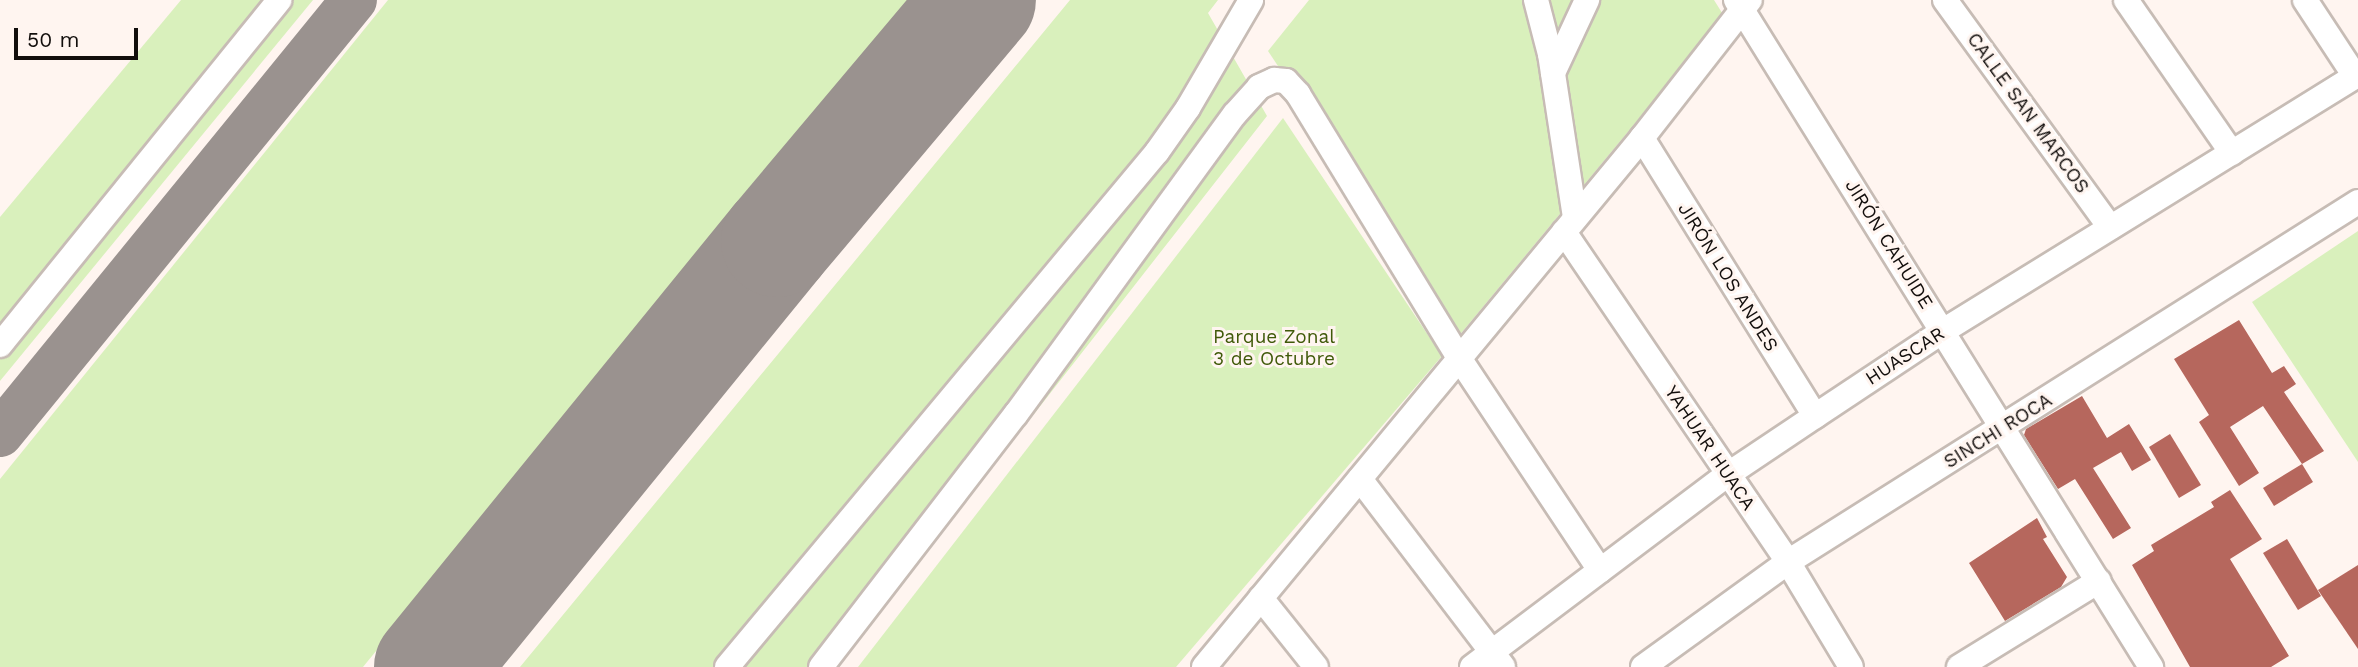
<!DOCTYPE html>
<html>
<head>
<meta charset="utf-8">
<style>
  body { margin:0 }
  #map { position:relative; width:2358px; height:667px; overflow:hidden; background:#fff5f0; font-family:"Work Sans",sans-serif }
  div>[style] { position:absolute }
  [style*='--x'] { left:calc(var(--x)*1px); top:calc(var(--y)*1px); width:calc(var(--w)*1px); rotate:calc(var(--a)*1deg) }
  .green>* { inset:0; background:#d9f0bc }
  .taxiway>* { height:46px; margin:-23px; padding:0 23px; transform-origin:23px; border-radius:23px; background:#9a928f }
  .runway>* { height:112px; margin:-56px; padding:0 56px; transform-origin:56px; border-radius:56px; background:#9a928f }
  .building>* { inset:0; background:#b6675d }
  .roads { filter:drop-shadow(2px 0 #c7bcb5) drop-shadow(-2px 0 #c7bcb5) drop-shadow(0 2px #c7bcb5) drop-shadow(0 -2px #c7bcb5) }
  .minor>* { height:24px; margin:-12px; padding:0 12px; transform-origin:12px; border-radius:12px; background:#fff }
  span { translate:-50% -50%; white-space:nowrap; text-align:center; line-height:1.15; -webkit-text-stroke:6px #fff5f0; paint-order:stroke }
  .street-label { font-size:19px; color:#120e0c }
  .park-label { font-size:19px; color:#405a09 }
  .scale { position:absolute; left:14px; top:28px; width:124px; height:32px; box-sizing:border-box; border:4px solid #120e0c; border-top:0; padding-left:9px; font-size:21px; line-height:24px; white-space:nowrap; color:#120e0c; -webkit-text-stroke:5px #fff5f0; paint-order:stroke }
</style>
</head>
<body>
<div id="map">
  <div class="green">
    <div style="clip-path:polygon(181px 0,313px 0,0 381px,0 217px)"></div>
    <div style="clip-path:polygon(388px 0,908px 0,363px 667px,0 667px,0 479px)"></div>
    <div style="clip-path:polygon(1070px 0,1218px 0,1208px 13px,1267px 116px,836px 667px,520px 667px)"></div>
    <div style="clip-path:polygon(1309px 0,1714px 0,1724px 16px,1458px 337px,1268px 51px)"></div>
    <div style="clip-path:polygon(1283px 118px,1442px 356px,1176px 667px,858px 667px)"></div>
    <div style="clip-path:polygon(2358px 231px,2358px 462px,2252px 302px)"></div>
  </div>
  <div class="taxiway">
    <div style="--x:0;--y:434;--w:560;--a:-50.8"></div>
  </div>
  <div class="runway">
    <div style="--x:430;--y:667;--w:549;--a:-50.84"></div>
    <div style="--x:777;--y:241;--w:315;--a:-49.9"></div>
  </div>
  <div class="building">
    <div style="clip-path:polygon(2239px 320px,2272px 373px,2284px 366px,2296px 384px,2284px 392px,2324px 451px,2302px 464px,2263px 406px,2230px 427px,2259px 473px,2239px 486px,2199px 422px,2209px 415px,2174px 359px)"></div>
    <div style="clip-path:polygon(2082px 396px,2107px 438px,2129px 424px,2151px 460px,2132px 471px,2121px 452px,2093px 468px,2131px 528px,2113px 539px,2075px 479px,2058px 489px,2024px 435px,2026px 429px)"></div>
    <div style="clip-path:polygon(2170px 434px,2201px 485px,2179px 498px,2149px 447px)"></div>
    <div style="clip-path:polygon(2302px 464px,2313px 482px,2274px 506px,2263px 488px)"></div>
    <div style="clip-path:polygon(2230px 490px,2262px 539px,2230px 559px,2289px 656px,2271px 667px,2190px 667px,2132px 565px,2154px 551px,2151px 545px,2214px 507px,2211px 502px)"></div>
    <div style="clip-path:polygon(2037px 518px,2047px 537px,2043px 539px,2067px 577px,2061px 587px,2005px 621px,1969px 563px)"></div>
    <div style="clip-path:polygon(2287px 539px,2321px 596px,2298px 610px,2263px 553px)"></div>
    <div style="clip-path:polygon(2358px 565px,2358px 649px,2318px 590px)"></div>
  </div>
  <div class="roads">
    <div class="minor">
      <div style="--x:1536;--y:0;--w:56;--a:75.5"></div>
      <div style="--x:1550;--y:54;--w:166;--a:81.3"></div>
      <div style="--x:1736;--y:0;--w:786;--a:58.11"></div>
      <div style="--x:1945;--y:0;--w:281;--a:54"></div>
      <div style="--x:2126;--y:0;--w:186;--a:55.3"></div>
      <div style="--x:2305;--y:0;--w:91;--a:56.7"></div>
      <div style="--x:1553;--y:73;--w:81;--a:-65"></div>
      <div style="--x:1642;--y:138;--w:327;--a:58.1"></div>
      <div style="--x:1564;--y:232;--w:399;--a:55.8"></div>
      <div style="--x:1788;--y:562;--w:122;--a:59"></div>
      <div style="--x:0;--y:345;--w:444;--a:-51"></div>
      <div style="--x:1360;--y:479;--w:236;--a:52.7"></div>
      <div style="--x:1261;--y:598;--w:88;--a:51.4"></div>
      <div style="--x:727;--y:667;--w:671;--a:-50.14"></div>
      <div style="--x:1157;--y:152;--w:54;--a:-54.8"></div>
      <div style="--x:1188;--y:108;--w:125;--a:-59.7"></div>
      <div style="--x:821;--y:667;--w:319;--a:-52.4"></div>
      <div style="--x:1016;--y:414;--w:371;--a:-53.9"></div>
      <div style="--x:1235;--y:114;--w:36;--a:-48"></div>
      <div style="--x:1259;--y:87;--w:17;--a:-25"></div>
      <div style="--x:1274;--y:80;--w:12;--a:5"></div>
      <div style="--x:1286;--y:81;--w:18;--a:47"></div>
      <div style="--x:1298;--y:94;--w:309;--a:58.6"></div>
      <div style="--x:1459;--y:358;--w:255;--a:56.4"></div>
      <div style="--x:1204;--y:667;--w:687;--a:-50.38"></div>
      <div style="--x:1642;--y:138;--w:175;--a:-52"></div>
      <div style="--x:1472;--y:667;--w:319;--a:-37"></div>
      <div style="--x:1727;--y:475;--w:106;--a:-33.8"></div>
      <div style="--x:1815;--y:416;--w:154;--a:-33.6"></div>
      <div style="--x:1943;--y:331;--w:488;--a:-31.7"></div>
      <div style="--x:1643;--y:667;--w:179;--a:-35.9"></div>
      <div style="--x:1788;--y:562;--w:674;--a:-32.28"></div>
      <div style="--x:1959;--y:667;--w:164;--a:-31.6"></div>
    </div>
  </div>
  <div class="street-label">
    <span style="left:2028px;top:113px;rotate:54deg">CALLE SAN MARCOS</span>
    <span style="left:1889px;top:244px;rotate:58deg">JIRÓN CAHUIDE</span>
    <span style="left:1728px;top:277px;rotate:58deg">JIRÓN LOS ANDES</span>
    <span style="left:1905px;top:356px;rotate:-33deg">HUASCAR</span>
    <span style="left:1998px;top:431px;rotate:-32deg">SINCHI ROCA</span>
    <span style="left:1710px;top:448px;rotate:56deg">YAHUAR HUACA</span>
  </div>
  <div class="park-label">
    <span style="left:1274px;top:348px">Parque Zonal<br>3 de Octubre</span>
  </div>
  <div class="scale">50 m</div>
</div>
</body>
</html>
